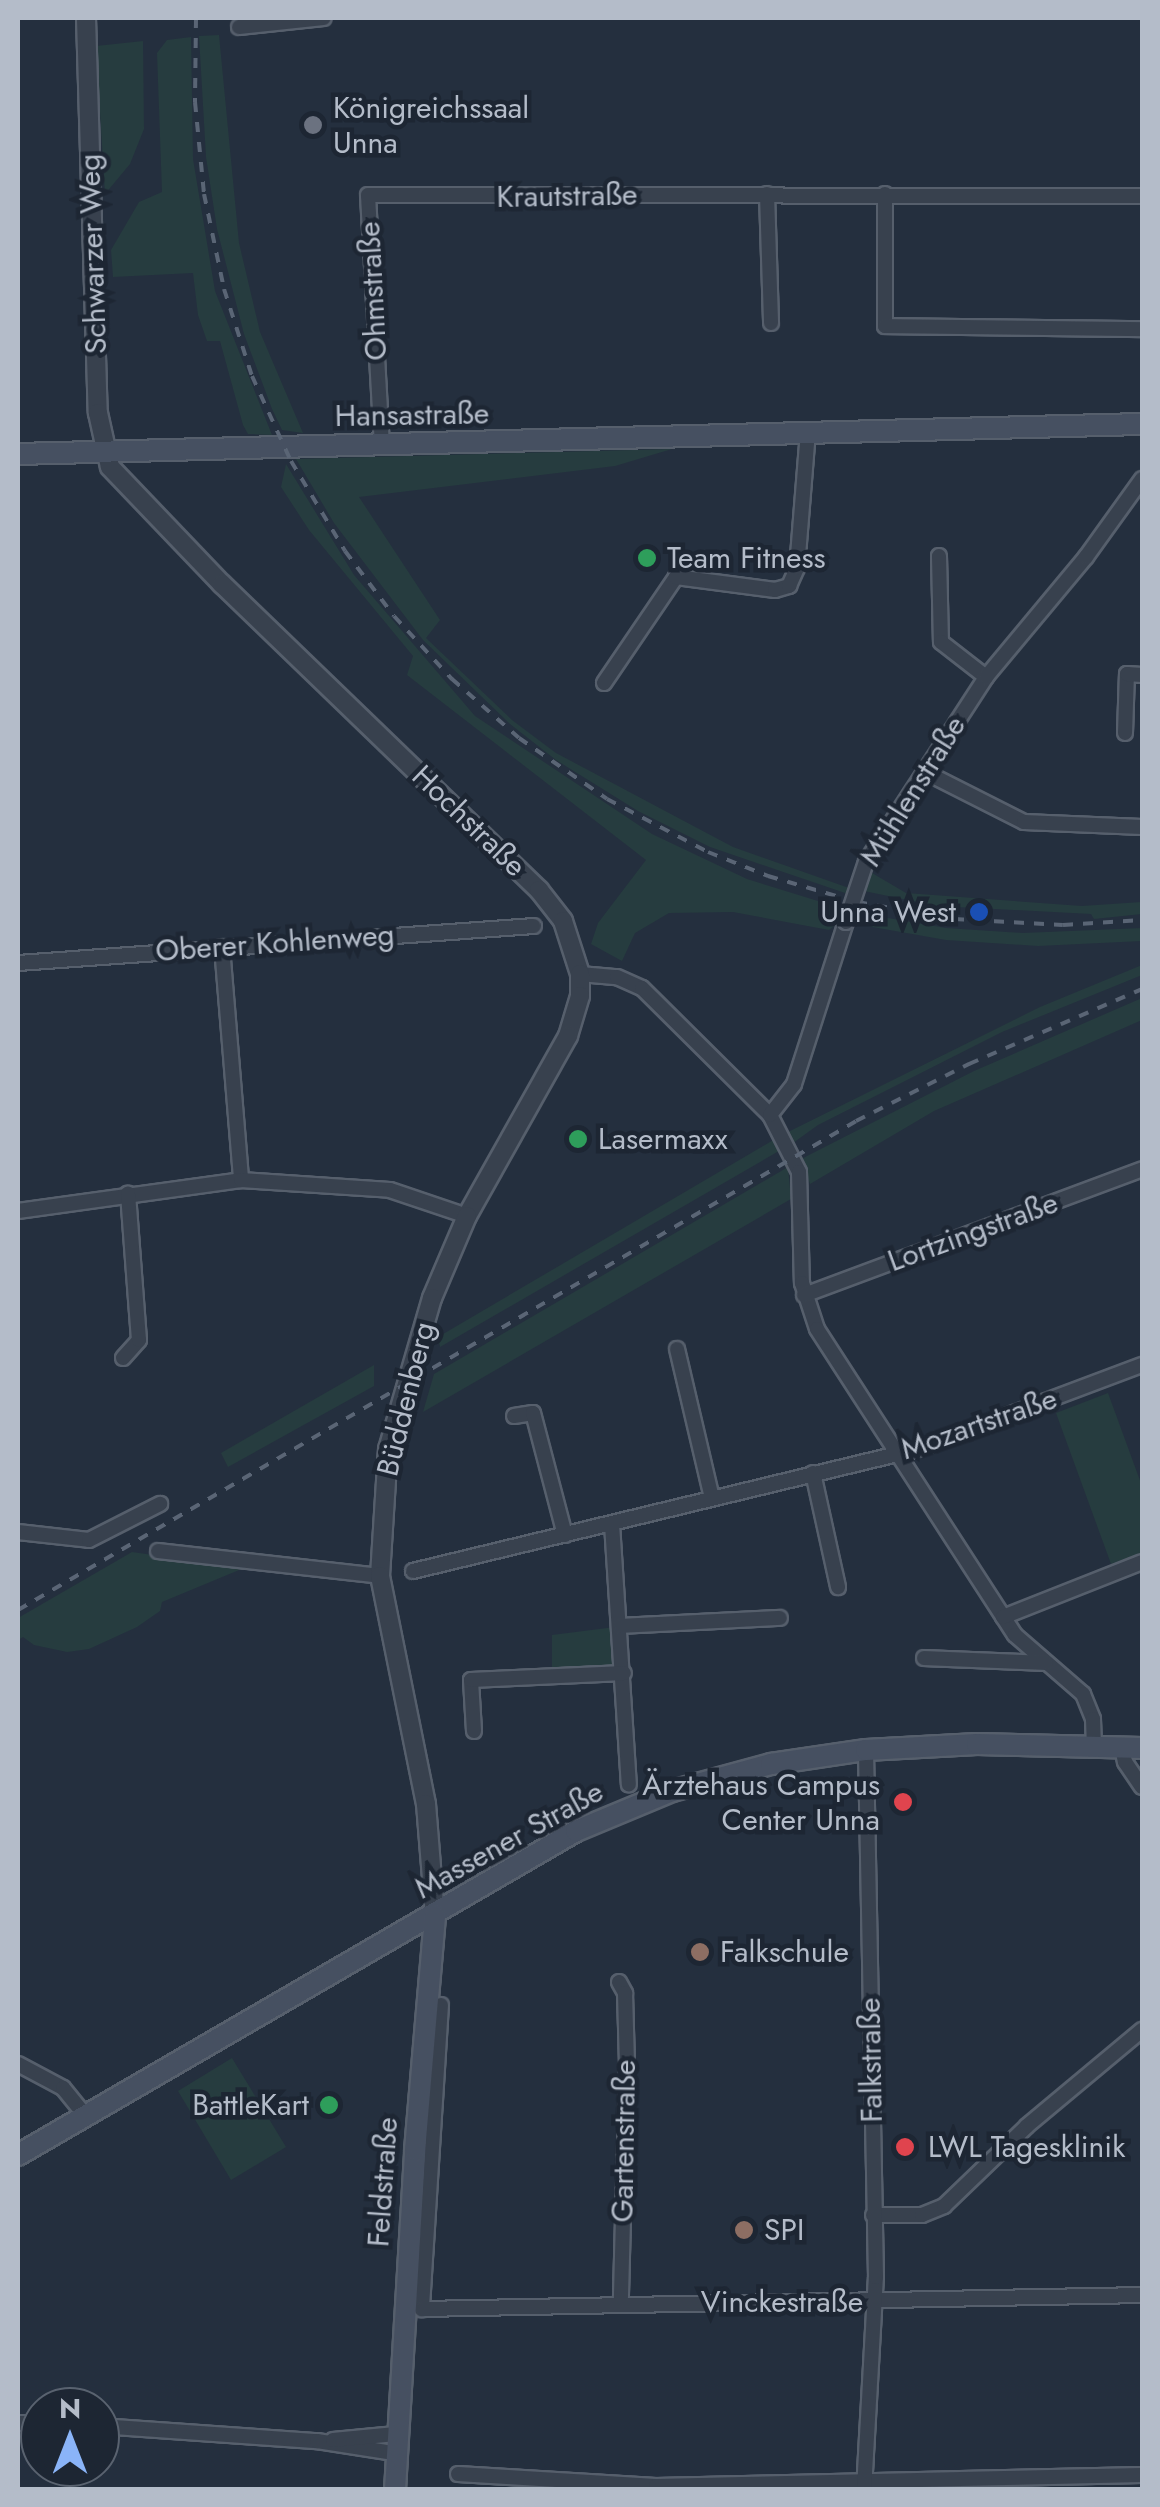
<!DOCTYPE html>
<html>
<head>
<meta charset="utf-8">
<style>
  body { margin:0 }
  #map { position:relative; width:1160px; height:2507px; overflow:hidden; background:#242f3e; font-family:Jost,sans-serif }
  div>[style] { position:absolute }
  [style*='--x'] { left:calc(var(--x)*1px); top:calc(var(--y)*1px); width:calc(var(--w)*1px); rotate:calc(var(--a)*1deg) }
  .green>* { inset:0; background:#263c3f }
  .roads { filter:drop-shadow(2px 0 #565f6c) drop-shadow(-2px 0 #565f6c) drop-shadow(0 2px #565f6c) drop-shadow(0 -2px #565f6c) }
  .minor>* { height:14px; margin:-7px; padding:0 7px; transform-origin:7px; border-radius:7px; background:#38414e }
  .tertiary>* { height:18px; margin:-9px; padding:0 9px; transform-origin:9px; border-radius:9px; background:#38414e }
  .secondary>* { height:20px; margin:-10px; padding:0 10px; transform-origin:10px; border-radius:10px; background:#465061 }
  .rail>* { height:4px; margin-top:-2px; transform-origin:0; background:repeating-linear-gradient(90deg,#5a6575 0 10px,transparent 0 20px) }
  .bridges { filter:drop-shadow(2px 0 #565f6c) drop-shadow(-2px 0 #565f6c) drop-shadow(0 2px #565f6c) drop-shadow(0 -2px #565f6c) }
  .minor-bridge>* { height:14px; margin:-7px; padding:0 7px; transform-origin:7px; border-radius:7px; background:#38414e }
  .dots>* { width:28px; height:28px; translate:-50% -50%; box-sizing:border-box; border:5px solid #1d2633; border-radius:50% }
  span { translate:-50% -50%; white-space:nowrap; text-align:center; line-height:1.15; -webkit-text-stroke:9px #1d2633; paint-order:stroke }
  .poi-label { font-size:30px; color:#b4bcc9 }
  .left { translate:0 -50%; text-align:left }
  .right { translate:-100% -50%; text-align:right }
  .street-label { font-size:30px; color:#b4bcc9 }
  .frame { position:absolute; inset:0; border:20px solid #b4bcc9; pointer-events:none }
  .north { position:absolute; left:20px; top:2387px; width:100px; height:100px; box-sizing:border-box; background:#1d2633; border:2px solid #59626f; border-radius:50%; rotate:0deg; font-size:28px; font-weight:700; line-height:40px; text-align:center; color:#b4bcc9 }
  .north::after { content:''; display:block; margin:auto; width:35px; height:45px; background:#8ab4f8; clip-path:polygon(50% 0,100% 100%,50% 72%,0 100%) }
</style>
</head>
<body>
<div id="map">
  <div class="green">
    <div style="clip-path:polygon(219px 35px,239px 243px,260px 332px,303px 433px,282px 430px,272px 409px,244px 334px,217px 229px,206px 157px,199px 36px)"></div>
    <div style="clip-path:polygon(191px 37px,193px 159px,215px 291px,272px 435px,248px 434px,243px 425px,220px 341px,207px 341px,198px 315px,193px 273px,113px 277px,111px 250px,139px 202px,162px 192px,157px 53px,167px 40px)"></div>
    <div style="clip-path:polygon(143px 41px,144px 129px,130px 164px,105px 194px,96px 46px)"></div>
    <div style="clip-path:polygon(672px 449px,615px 466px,359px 497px,440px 620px,426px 638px,512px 720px,556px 753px,733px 847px,849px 888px,848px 894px,710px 847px,638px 811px,556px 760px,510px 724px,423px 640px,334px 523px,296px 459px)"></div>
    <div style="clip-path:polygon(286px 464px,354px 575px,475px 716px,652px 834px,747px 879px,844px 909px,841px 920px,829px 930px,733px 912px,669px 913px,635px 933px,622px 961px,591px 944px,598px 923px,646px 860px,407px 675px,413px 656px,309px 530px,281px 487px)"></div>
    <div style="clip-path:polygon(867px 870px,906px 893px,1082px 906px,1142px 902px,1142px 914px,1094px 919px,1091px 914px,937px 906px,859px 890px)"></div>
    <div style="clip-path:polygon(853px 912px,946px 928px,1023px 933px,1142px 928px,1142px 941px,1038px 946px,946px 940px,850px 923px)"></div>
    <div style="clip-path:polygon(1142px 965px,1142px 975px,1002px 1032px,818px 1125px,793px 1143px,788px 1132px,1040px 1007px)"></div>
    <div style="clip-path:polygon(1142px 998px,1142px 1020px,934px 1111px,810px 1184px,802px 1159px,807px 1156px,974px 1071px)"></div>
    <div style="clip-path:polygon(775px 1139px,779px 1151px,440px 1347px,438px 1337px)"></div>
    <div style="clip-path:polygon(788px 1167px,791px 1199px,423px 1412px,434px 1374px)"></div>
    <div style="clip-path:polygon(374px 1365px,374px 1386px,228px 1467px,221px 1453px)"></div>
    <div style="clip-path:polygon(1108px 1393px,1142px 1486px,1142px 1553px,1111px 1564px,1056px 1413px)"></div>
    <div style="clip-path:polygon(132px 1552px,244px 1568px,162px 1602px,160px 1611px,137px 1627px,89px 1649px,67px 1652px,34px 1645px,23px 1637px,18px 1640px,18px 1618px)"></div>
    <div style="clip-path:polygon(615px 1627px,618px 1659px,613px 1665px,552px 1669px,552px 1635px)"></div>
    <div style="clip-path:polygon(232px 2058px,286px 2147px,231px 2180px,178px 2091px)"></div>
  </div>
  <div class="roads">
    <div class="minor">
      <div style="--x:239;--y:27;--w:85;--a:-6"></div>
      <div style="--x:767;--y:194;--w:129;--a:88.2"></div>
      <div style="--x:885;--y:194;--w:132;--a:90"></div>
      <div style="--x:885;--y:326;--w:257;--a:0.7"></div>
      <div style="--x:382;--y:446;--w:251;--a:-93.2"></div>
      <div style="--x:368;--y:195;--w:774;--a:0.07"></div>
      <div style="--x:939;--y:556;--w:86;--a:88.7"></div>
      <div style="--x:941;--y:642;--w:57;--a:37.9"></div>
      <div style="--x:604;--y:683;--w:128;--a:-55.8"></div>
      <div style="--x:676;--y:577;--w:100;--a:7.5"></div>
      <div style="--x:775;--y:590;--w:15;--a:-16"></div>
      <div style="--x:789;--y:586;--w:20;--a:-66"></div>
      <div style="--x:797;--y:568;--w:137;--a:-85.4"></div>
      <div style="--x:1125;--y:733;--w:59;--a:-88.1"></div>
      <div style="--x:1127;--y:674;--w:15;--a:4"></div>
      <div style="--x:923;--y:771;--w:113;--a:26.8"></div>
      <div style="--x:1024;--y:822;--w:118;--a:2.4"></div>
      <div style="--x:866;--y:862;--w:221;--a:-57"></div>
      <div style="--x:986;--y:677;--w:156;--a:-50.2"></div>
      <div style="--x:1086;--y:557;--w:96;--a:-54.3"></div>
      <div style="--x:222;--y:947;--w:234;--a:85.3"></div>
      <div style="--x:18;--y:963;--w:517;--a:-4.1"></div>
      <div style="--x:580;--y:974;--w:37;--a:5"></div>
      <div style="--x:617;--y:977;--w:27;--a:24"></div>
      <div style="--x:642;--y:988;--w:180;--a:44.8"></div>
      <div style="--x:770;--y:1115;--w:64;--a:63"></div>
      <div style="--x:799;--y:1172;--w:111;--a:88.5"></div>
      <div style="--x:802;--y:1283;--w:48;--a:71.9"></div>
      <div style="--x:817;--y:1329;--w:364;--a:57.1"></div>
      <div style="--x:1015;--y:1635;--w:90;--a:40.9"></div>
      <div style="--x:1083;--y:1694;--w:27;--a:68"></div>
      <div style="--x:1093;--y:1719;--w:28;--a:88"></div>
      <div style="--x:770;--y:1115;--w:39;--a:-52"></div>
      <div style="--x:794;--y:1084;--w:170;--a:-72.2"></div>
      <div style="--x:18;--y:1211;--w:225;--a:-7.9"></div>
      <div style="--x:241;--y:1180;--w:149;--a:3.8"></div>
      <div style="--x:390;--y:1190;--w:81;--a:18.7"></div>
      <div style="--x:804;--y:1295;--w:361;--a:-20.4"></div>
      <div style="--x:677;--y:1349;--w:153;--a:76.8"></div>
      <div style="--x:123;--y:1358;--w:24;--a:-48"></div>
      <div style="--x:139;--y:1340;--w:147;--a:-94.3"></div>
      <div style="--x:514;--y:1416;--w:19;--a:-9"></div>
      <div style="--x:533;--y:1413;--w:126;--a:75.3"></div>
      <div style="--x:813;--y:1473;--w:117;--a:77.6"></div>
      <div style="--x:612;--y:1524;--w:261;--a:86.3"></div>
      <div style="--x:18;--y:1532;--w:71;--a:6.4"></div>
      <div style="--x:89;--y:1540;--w:80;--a:-26.9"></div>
      <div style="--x:158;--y:1551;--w:223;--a:6.4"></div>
      <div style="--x:413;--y:1571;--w:520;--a:-13.58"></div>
      <div style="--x:918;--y:1449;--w:239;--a:-20.6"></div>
      <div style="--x:1003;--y:1617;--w:149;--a:-21.6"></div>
      <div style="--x:621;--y:1626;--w:159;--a:-2.9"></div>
      <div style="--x:924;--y:1658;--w:122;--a:2.3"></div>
      <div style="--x:474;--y:1731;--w:51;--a:-93.4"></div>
      <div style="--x:471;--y:1680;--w:153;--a:-2.6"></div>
      <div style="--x:1122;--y:1747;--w:15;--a:79"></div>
      <div style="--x:1125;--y:1762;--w:30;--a:56"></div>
      <div style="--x:619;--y:1982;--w:13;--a:61"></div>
      <div style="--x:625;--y:1993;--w:73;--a:88.4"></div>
      <div style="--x:627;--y:2066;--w:236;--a:91.5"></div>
      <div style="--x:441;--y:2005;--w:305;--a:93.6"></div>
      <div style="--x:422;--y:2309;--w:720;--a:-1.11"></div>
      <div style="--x:18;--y:2064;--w:51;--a:28.1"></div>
      <div style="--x:63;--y:2088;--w:36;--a:51"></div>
      <div style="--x:873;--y:2215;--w:49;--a:0"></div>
      <div style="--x:922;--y:2215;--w:24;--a:-22"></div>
      <div style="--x:944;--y:2206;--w:115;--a:-43.9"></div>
      <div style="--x:1027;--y:2126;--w:150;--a:-39.9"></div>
      <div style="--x:18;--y:2423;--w:22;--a:0"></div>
      <div style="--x:100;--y:2426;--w:218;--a:4"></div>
      <div style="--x:317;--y:2441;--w:78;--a:8.9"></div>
      <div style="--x:333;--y:2440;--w:63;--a:-5.4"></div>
      <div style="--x:458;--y:2474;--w:198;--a:3.5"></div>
      <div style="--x:656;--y:2486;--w:486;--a:-1.3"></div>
      <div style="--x:864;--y:2490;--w:213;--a:-86.8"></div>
      <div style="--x:876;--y:2277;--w:527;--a:-91.09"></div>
    </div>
    <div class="tertiary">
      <div style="--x:86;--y:18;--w:395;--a:88.3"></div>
      <div style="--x:98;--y:413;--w:55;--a:77.5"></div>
      <div style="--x:110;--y:467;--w:162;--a:46.3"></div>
      <div style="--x:222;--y:584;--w:441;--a:44"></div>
      <div style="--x:539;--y:890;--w:39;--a:52"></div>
      <div style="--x:563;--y:921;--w:56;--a:72.2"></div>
      <div style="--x:580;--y:974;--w:22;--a:90"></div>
      <div style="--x:580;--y:996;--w:42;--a:106.7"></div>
      <div style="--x:568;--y:1036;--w:206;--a:119.3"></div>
      <div style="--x:467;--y:1216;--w:89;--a:113.1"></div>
      <div style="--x:432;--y:1298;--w:157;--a:106.2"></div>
      <div style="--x:388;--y:1449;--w:127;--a:93.6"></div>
      <div style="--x:380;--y:1576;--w:233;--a:78.6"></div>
      <div style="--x:426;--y:1804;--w:112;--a:85.4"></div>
    </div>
    <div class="secondary">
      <div style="--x:18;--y:454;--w:1124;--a:-1.53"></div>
      <div style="--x:18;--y:2155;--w:645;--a:-30.14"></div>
      <div style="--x:576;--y:1831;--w:104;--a:-22.6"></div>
      <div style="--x:672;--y:1791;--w:103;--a:-15.3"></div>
      <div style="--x:771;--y:1764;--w:96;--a:-8.4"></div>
      <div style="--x:866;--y:1750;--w:111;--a:-3.1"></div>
      <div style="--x:977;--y:1744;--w:165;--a:1.4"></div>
      <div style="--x:395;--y:2490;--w:341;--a:-86.6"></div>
      <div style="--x:415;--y:2150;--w:235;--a:-85.1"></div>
    </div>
  </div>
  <div class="rail">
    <div style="--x:196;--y:18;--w:84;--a:90.7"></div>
    <div style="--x:195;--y:102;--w:92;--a:84.4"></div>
    <div style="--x:204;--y:194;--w:97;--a:78.1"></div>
    <div style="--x:224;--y:289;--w:91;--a:72.2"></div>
    <div style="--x:252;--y:376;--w:94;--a:65.4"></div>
    <div style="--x:291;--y:461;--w:105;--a:59"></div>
    <div style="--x:345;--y:551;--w:81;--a:53"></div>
    <div style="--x:394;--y:616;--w:86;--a:47.4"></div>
    <div style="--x:452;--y:679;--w:89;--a:41.4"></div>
    <div style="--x:519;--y:738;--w:107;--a:34.7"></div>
    <div style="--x:607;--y:799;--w:114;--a:27.7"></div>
    <div style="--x:708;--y:852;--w:65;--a:21.8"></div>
    <div style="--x:768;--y:876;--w:93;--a:16.3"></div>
    <div style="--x:857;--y:902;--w:98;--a:9.9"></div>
    <div style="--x:954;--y:919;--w:109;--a:3.2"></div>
    <div style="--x:1063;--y:925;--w:79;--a:-3.6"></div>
    <div style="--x:18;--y:1610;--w:970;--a:-30.26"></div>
    <div style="--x:856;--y:1121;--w:127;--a:-26.8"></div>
    <div style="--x:969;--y:1064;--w:189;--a:-23.4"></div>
  </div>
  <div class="bridges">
    <div class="minor-bridge">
      <div style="--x:846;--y:922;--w:63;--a:-71.6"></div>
    </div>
  </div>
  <div class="dots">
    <div style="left:313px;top:125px;background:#6b7280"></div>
    <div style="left:647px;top:558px;background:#2e9e5b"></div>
    <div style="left:979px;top:912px;background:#1a4fb4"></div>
    <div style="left:578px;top:1139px;background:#2e9e5b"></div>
    <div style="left:903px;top:1802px;background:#e0444e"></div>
    <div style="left:700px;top:1952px;background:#8d6e63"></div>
    <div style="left:329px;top:2105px;background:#2e9e5b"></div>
    <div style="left:905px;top:2147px;background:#e0444e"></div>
    <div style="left:744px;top:2230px;background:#8d6e63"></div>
  </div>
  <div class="poi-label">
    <span class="left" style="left:333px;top:125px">Königreichssaal<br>Unna</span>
    <span class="left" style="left:667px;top:558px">Team Fitness</span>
    <span class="right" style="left:956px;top:912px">Unna West</span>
    <span class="left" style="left:598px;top:1139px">Lasermaxx</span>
    <span class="right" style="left:880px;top:1802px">Ärztehaus Campus<br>Center Unna</span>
    <span class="left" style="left:720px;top:1952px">Falkschule</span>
    <span class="right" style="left:309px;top:2105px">BattleKart</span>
    <span class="left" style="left:928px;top:2147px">LWL Tagesklinik</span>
    <span class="left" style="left:764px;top:2230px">SPI</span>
  </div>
  <div class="street-label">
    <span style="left:567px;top:196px;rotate:-1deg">Krautstraße</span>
    <span style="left:93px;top:254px;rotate:-92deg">Schwarzer Weg</span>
    <span style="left:373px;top:291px;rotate:-93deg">Ohmstraße</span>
    <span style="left:412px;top:415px;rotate:-1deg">Hansastraße</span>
    <span style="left:913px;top:791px;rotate:-58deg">Mühlenstraße</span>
    <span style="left:469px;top:821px;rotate:44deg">Hochstraße</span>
    <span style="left:275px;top:943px;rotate:-4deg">Oberer Kohlenweg</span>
    <span style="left:973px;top:1232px;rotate:-20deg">Lortzingstraße</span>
    <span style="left:406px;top:1399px;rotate:-76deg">Büddenberg</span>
    <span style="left:979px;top:1424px;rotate:-19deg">Mozartstraße</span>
    <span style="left:509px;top:1840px;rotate:-29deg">Massener Straße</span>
    <span style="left:871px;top:2060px;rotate:-91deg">Falkstraße</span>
    <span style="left:624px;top:2141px;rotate:-89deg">Gartenstraße</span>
    <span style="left:383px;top:2182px;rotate:-86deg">Feldstraße</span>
    <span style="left:782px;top:2302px">Vinckestraße</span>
  </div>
  <div class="frame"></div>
  <div class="north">N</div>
</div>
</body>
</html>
